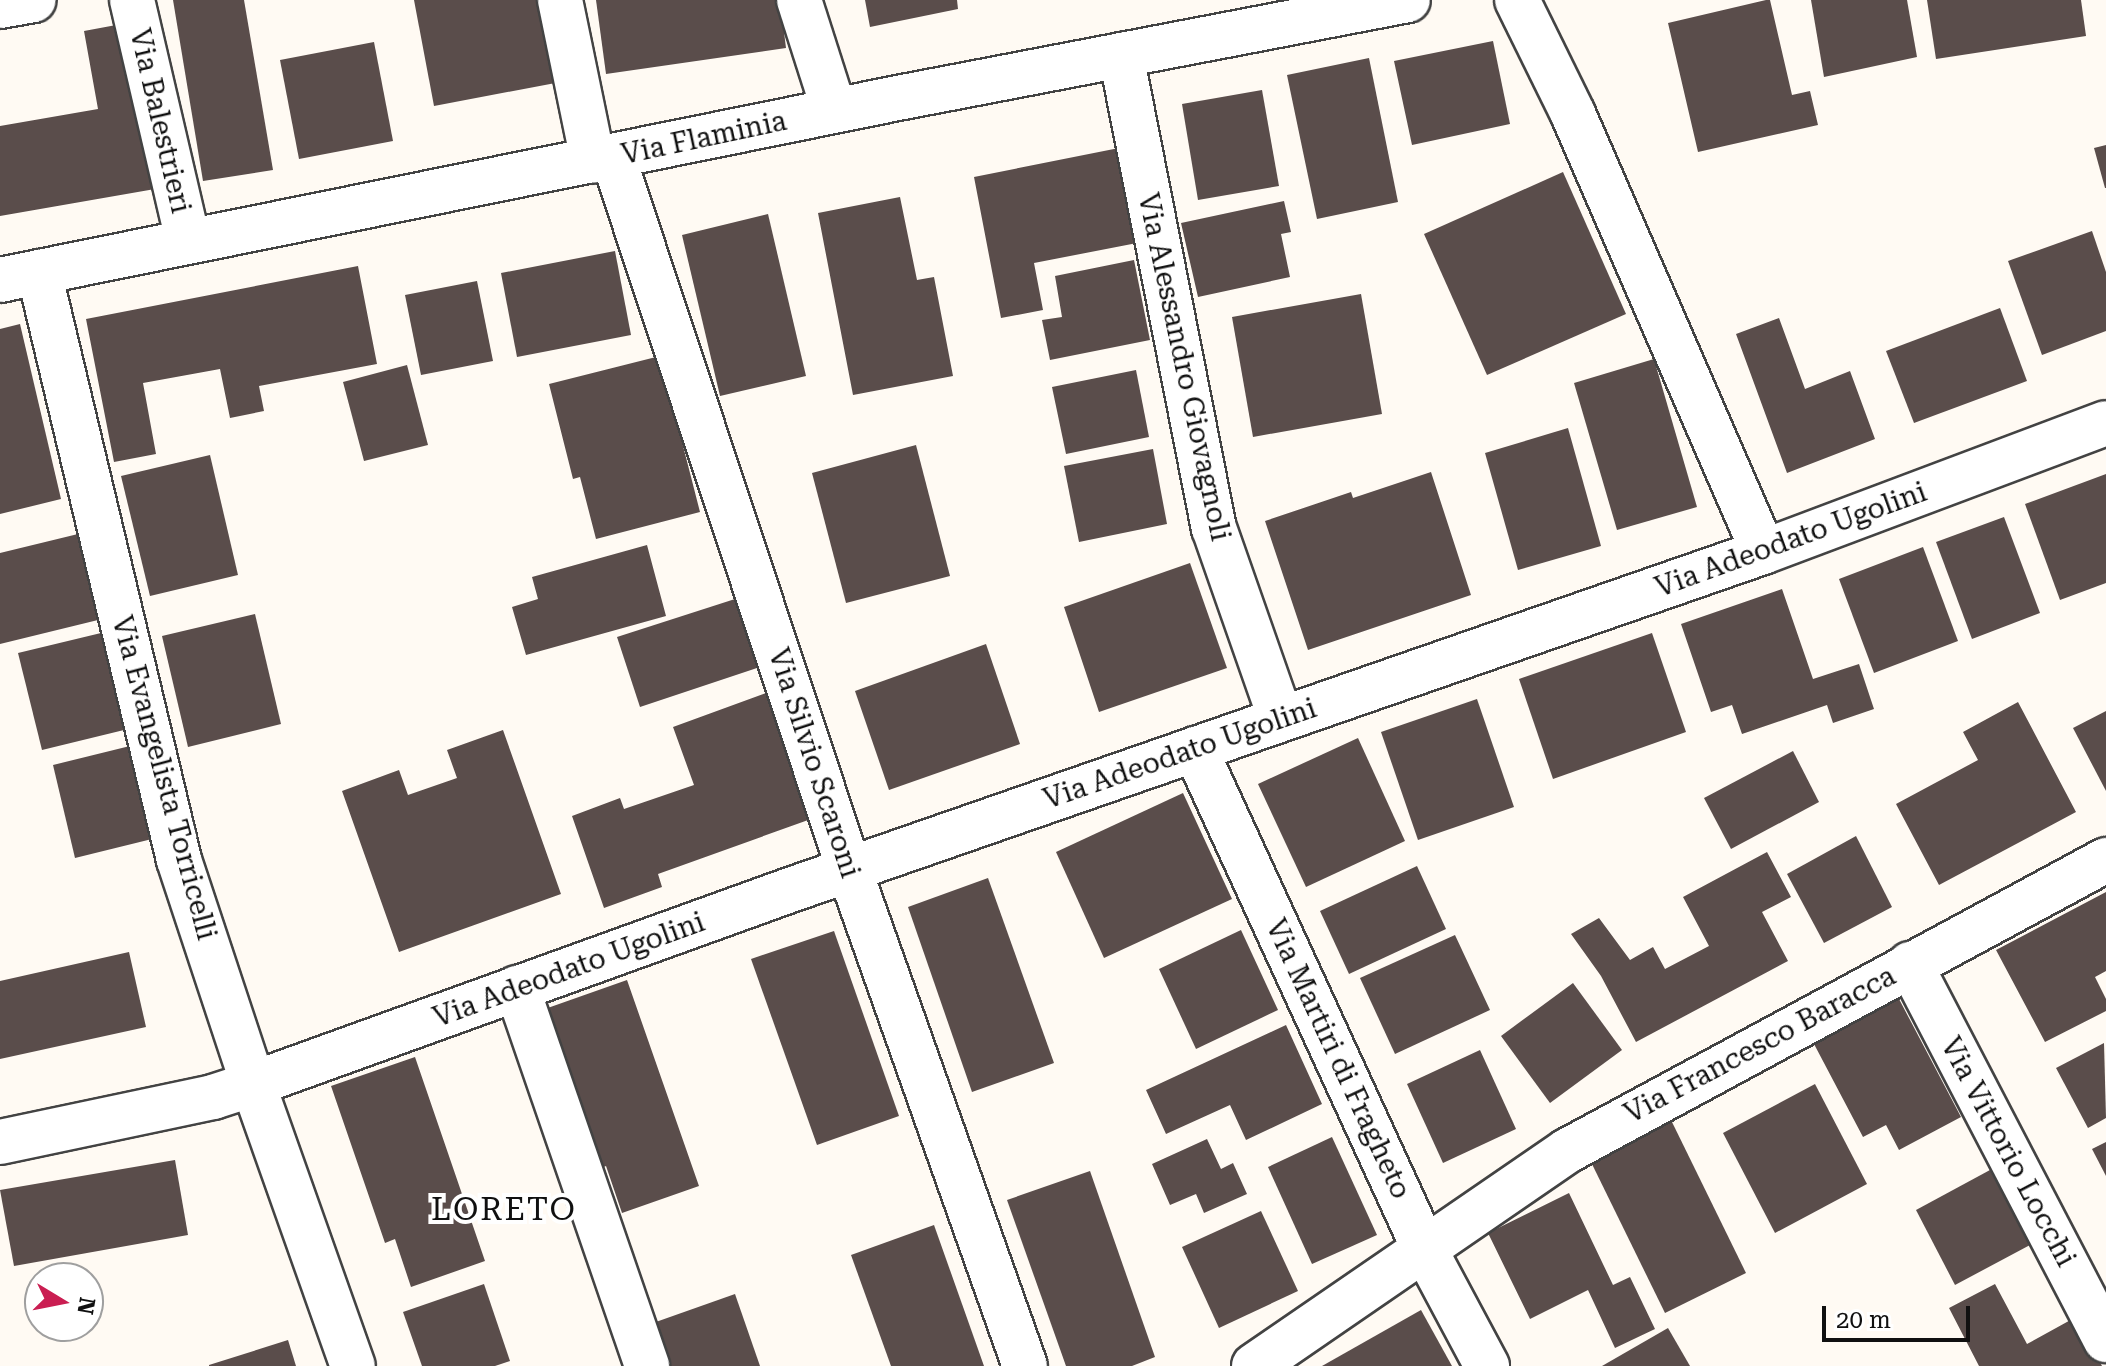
<!DOCTYPE html>
<html>
<head>
<meta charset="utf-8">
<style>
  body { margin:0 }
  #map { position:relative; width:2106px; height:1366px; overflow:hidden; background:#fffaf3; font-family:"Roboto Serif",serif }
  div>[style] { position:absolute }
  [style*='--x'] { left:calc(var(--x)*1px); top:calc(var(--y)*1px); width:calc(var(--w)*1px); rotate:calc(var(--a)*1deg) }
  .building>* { inset:0; background:#5a4d4b }
  .roads { filter:drop-shadow(2px 0 #434343) drop-shadow(-2px 0 #434343) drop-shadow(0 2px #434343) drop-shadow(0 -2px #434343) }
  .minor>* { height:44px; margin:-22px; padding:0 22px; transform-origin:22px; border-radius:22px; background:#fff }
  span { translate:-50% -50%; white-space:nowrap; text-align:center; line-height:1.15; -webkit-text-stroke:8px #fff; paint-order:stroke }
  .street-label { font-size:28px; color:#101010 }
  .quarter-label { font-size:32px; color:#101010; letter-spacing:2px }
  .north { position:absolute; left:24px; top:1262px; width:80px; height:80px; box-sizing:border-box; background:#fff; border:2px solid #9f9f9f; border-radius:50%; rotate:100deg; font-size:22px; font-weight:700; line-height:32px; text-align:center; color:#101010 }
  .north::after { content:''; display:block; margin:auto; width:28px; height:36px; background:#ca1e52; clip-path:polygon(50% 0,100% 100%,50% 72%,0 100%) }
  .scale { position:absolute; left:1822px; top:1306px; width:148px; height:36px; box-sizing:border-box; border:4px solid #101010; border-top:0; padding-left:10px; font-size:24px; line-height:28px; white-space:nowrap; color:#101010; -webkit-text-stroke:6px #fff; paint-order:stroke }
</style>
</head>
<body>
<div id="map">
  <div class="building">
    <div style="clip-path:polygon(173px 0,244px 0,273px 170px,203px 181px)"></div>
    <div style="clip-path:polygon(414px 0,551px 0,566px 81px,434px 106px)"></div>
    <div style="clip-path:polygon(596px 0,780px 0,786px 48px,606px 74px)"></div>
    <div style="clip-path:polygon(865px 0,957px 0,958px 9px,870px 27px)"></div>
    <div style="clip-path:polygon(1766px 0,1770px 0,1792px 95px,1810px 91px,1818px 125px,1698px 152px,1668px 23px)"></div>
    <div style="clip-path:polygon(1811px 0,1907px 0,1917px 57px,1824px 77px)"></div>
    <div style="clip-path:polygon(1927px 0,2081px 0,2086px 36px,1936px 59px)"></div>
    <div style="clip-path:polygon(127px 23px,155px 189px,0 216px,0 126px,98px 109px,84px 31px)"></div>
    <div style="clip-path:polygon(1493px 41px,1510px 124px,1412px 145px,1394px 61px)"></div>
    <div style="clip-path:polygon(374px 42px,393px 141px,299px 159px,280px 60px)"></div>
    <div style="clip-path:polygon(1369px 58px,1398px 202px,1317px 219px,1287px 75px)"></div>
    <div style="clip-path:polygon(1262px 90px,1279px 186px,1198px 200px,1182px 104px)"></div>
    <div style="clip-path:polygon(2106px 145px,2106px 188px,2105px 188px,2094px 148px)"></div>
    <div style="clip-path:polygon(1119px 148px,1137px 243px,1034px 263px,1043px 310px,1001px 318px,974px 177px)"></div>
    <div style="clip-path:polygon(1563px 172px,1626px 314px,1487px 375px,1424px 234px)"></div>
    <div style="clip-path:polygon(900px 197px,917px 280px,934px 277px,953px 376px,853px 395px,818px 213px)"></div>
    <div style="clip-path:polygon(1284px 201px,1291px 232px,1281px 234px,1290px 277px,1198px 297px,1181px 223px)"></div>
    <div style="clip-path:polygon(768px 214px,806px 376px,720px 396px,682px 235px)"></div>
    <div style="clip-path:polygon(2092px 231px,2106px 272px,2106px 331px,2042px 355px,2008px 261px)"></div>
    <div style="clip-path:polygon(615px 251px,631px 335px,517px 357px,501px 273px)"></div>
    <div style="clip-path:polygon(1134px 260px,1150px 340px,1050px 360px,1042px 320px,1062px 317px,1055px 276px)"></div>
    <div style="clip-path:polygon(358px 266px,377px 364px,259px 386px,264px 411px,230px 418px,220px 369px,143px 383px,156px 454px,114px 462px,86px 319px)"></div>
    <div style="clip-path:polygon(477px 281px,493px 361px,421px 375px,405px 295px)"></div>
    <div style="clip-path:polygon(1361px 294px,1382px 414px,1253px 437px,1232px 317px)"></div>
    <div style="clip-path:polygon(2000px 308px,2027px 381px,1914px 423px,1886px 351px)"></div>
    <div style="clip-path:polygon(1779px 318px,1805px 389px,1850px 371px,1875px 439px,1787px 473px,1736px 334px)"></div>
    <div style="clip-path:polygon(20px 324px,61px 499px,0 514px,0 329px)"></div>
    <div style="clip-path:polygon(660px 356px,700px 512px,596px 539px,580px 477px,573px 479px,549px 384px)"></div>
    <div style="clip-path:polygon(1654px 359px,1697px 507px,1617px 530px,1574px 383px)"></div>
    <div style="clip-path:polygon(407px 365px,428px 445px,364px 461px,343px 382px)"></div>
    <div style="clip-path:polygon(1136px 370px,1149px 437px,1066px 454px,1052px 387px)"></div>
    <div style="clip-path:polygon(1568px 428px,1601px 546px,1518px 570px,1485px 453px)"></div>
    <div style="clip-path:polygon(916px 445px,950px 576px,846px 603px,812px 473px)"></div>
    <div style="clip-path:polygon(1153px 449px,1167px 524px,1079px 542px,1064px 466px)"></div>
    <div style="clip-path:polygon(210px 455px,238px 575px,150px 596px,121px 476px)"></div>
    <div style="clip-path:polygon(1431px 472px,1471px 595px,1308px 650px,1265px 521px,1351px 492px,1353px 498px)"></div>
    <div style="clip-path:polygon(2106px 474px,2106px 583px,2060px 600px,2025px 504px)"></div>
    <div style="clip-path:polygon(2004px 517px,2040px 613px,1972px 639px,1936px 542px)"></div>
    <div style="clip-path:polygon(78px 534px,98px 620px,0 644px,0 553px)"></div>
    <div style="clip-path:polygon(647px 545px,666px 616px,526px 655px,512px 607px,538px 599px,532px 577px)"></div>
    <div style="clip-path:polygon(1923px 547px,1958px 641px,1874px 673px,1839px 579px)"></div>
    <div style="clip-path:polygon(1190px 563px,1227px 668px,1099px 712px,1064px 607px)"></div>
    <div style="clip-path:polygon(1782px 589px,1813px 679px,1859px 664px,1874px 709px,1833px 723px,1827px 705px,1742px 734px,1732px 705px,1711px 712px,1681px 624px)"></div>
    <div style="clip-path:polygon(735px 599px,757px 668px,640px 707px,617px 637px)"></div>
    <div style="clip-path:polygon(255px 614px,281px 724px,188px 747px,162px 636px)"></div>
    <div style="clip-path:polygon(101px 633px,124px 730px,42px 750px,18px 653px)"></div>
    <div style="clip-path:polygon(1652px 633px,1686px 732px,1553px 779px,1519px 679px)"></div>
    <div style="clip-path:polygon(986px 644px,1020px 744px,889px 790px,855px 691px)"></div>
    <div style="clip-path:polygon(766px 693px,811px 819px,658px 874px,662px 887px,604px 908px,572px 816px,620px 798px,624px 809px,694px 785px,673px 727px)"></div>
    <div style="clip-path:polygon(1477px 699px,1514px 807px,1418px 840px,1381px 732px)"></div>
    <div style="clip-path:polygon(2018px 702px,2076px 812px,1939px 885px,1896px 804px,1978px 760px,1963px 732px)"></div>
    <div style="clip-path:polygon(2106px 711px,2106px 791px,2073px 728px)"></div>
    <div style="clip-path:polygon(503px 730px,561px 894px,399px 952px,342px 791px,399px 770px,408px 795px,457px 778px,447px 750px)"></div>
    <div style="clip-path:polygon(1358px 738px,1405px 841px,1306px 887px,1258px 784px)"></div>
    <div style="clip-path:polygon(130px 746px,152px 839px,75px 858px,53px 765px)"></div>
    <div style="clip-path:polygon(1793px 751px,1819px 802px,1731px 849px,1704px 798px)"></div>
    <div style="clip-path:polygon(1183px 793px,1232px 899px,1104px 958px,1056px 852px)"></div>
    <div style="clip-path:polygon(1856px 836px,1892px 907px,1824px 943px,1787px 874px)"></div>
    <div style="clip-path:polygon(1767px 852px,1791px 897px,1762px 912px,1788px 961px,1636px 1042px,1601px 976px,1571px 934px,1599px 918px,1630px 960px,1653px 947px,1665px 969px,1709px 946px,1683px 897px)"></div>
    <div style="clip-path:polygon(1417px 866px,1446px 929px,1349px 974px,1320px 911px)"></div>
    <div style="clip-path:polygon(988px 878px,1054px 1063px,972px 1092px,908px 907px)"></div>
    <div style="clip-path:polygon(2106px 892px,2106px 971px,2095px 977px,2106px 999px,2106px 1011px,2045px 1042px,1996px 950px)"></div>
    <div style="clip-path:polygon(1241px 930px,1278px 1010px,1196px 1049px,1159px 969px)"></div>
    <div style="clip-path:polygon(834px 931px,899px 1116px,817px 1145px,751px 959px)"></div>
    <div style="clip-path:polygon(1455px 935px,1490px 1010px,1395px 1054px,1360px 978px)"></div>
    <div style="clip-path:polygon(129px 952px,146px 1027px,0 1059px,0 981px)"></div>
    <div style="clip-path:polygon(627px 980px,699px 1186px,622px 1213px,606px 1166px,597px 1170px,542px 1010px)"></div>
    <div style="clip-path:polygon(1573px 983px,1622px 1050px,1550px 1103px,1501px 1036px)"></div>
    <div style="clip-path:polygon(1899px 999px,1961px 1117px,1899px 1150px,1886px 1125px,1863px 1137px,1814px 1044px)"></div>
    <div style="clip-path:polygon(1286px 1025px,1322px 1104px,1246px 1140px,1230px 1105px,1166px 1134px,1146px 1090px)"></div>
    <div style="clip-path:polygon(2104px 1043px,2106px 1118px,2088px 1128px,2056px 1068px)"></div>
    <div style="clip-path:polygon(1480px 1050px,1516px 1129px,1443px 1163px,1407px 1084px)"></div>
    <div style="clip-path:polygon(415px 1057px,485px 1261px,411px 1287px,395px 1239px,385px 1243px,331px 1086px)"></div>
    <div style="clip-path:polygon(1815px 1084px,1867px 1184px,1775px 1233px,1723px 1133px)"></div>
    <div style="clip-path:polygon(1671px 1120px,1746px 1273px,1665px 1313px,1590px 1160px)"></div>
    <div style="clip-path:polygon(1332px 1137px,1377px 1235px,1312px 1264px,1268px 1167px)"></div>
    <div style="clip-path:polygon(1207px 1139px,1221px 1169px,1233px 1163px,1247px 1194px,1204px 1213px,1196px 1194px,1170px 1205px,1152px 1164px)"></div>
    <div style="clip-path:polygon(2106px 1142px,2106px 1176px,2092px 1149px)"></div>
    <div style="clip-path:polygon(175px 1160px,188px 1235px,14px 1266px,0 1190px)"></div>
    <div style="clip-path:polygon(1990px 1170px,2030px 1245px,1955px 1285px,1916px 1210px)"></div>
    <div style="clip-path:polygon(1090px 1171px,1155px 1357px,1132px 1366px,1066px 1366px,1007px 1200px)"></div>
    <div style="clip-path:polygon(1569px 1193px,1613px 1285px,1630px 1277px,1655px 1329px,1615px 1348px,1588px 1290px,1530px 1319px,1488px 1233px)"></div>
    <div style="clip-path:polygon(1261px 1211px,1298px 1291px,1219px 1328px,1182px 1247px)"></div>
    <div style="clip-path:polygon(934px 1225px,984px 1366px,891px 1366px,851px 1255px)"></div>
    <div style="clip-path:polygon(484px 1284px,510px 1361px,495px 1366px,422px 1366px,403px 1312px)"></div>
    <div style="clip-path:polygon(1995px 1284px,2027px 1344px,2076px 1317px,2102px 1366px,1979px 1366px,1949px 1308px)"></div>
    <div style="clip-path:polygon(735px 1294px,760px 1366px,668px 1366px,653px 1323px)"></div>
    <div style="clip-path:polygon(1421px 1310px,1452px 1366px,1322px 1366px)"></div>
    <div style="clip-path:polygon(1668px 1328px,1690px 1366px,1602px 1366px)"></div>
    <div style="clip-path:polygon(288px 1340px,296px 1366px,209px 1366px,209px 1365px)"></div>
  </div>
  <div class="roads">
    <div class="minor">
      <div style="--x:132;--y:0;--w:247;--a:76.9"></div>
      <div style="--x:560;--y:0;--w:164;--a:78.4"></div>
      <div style="--x:799;--y:0;--w:115;--a:72.3"></div>
      <div style="--x:1517;--y:0;--w:127;--a:63.8"></div>
      <div style="--x:1573;--y:114;--w:477;--a:66.5"></div>
      <div style="--x:0;--y:6;--w:34;--a:-10"></div>
      <div style="--x:1121;--y:55;--w:482;--a:78.9"></div>
      <div style="--x:1214;--y:528;--w:202;--a:70.7"></div>
      <div style="--x:613;--y:157;--w:750;--a:71.66"></div>
      <div style="--x:849;--y:869;--w:527;--a:70.5"></div>
      <div style="--x:39;--y:272;--w:604;--a:76.61"></div>
      <div style="--x:179;--y:860;--w:236;--a:71.7"></div>
      <div style="--x:253;--y:1084;--w:299;--a:70.5"></div>
      <div style="--x:0;--y:280;--w:921;--a:-11.46"></div>
      <div style="--x:903;--y:97;--w:514;--a:-10.87"></div>
      <div style="--x:1195;--y:749;--w:549;--a:65.35"></div>
      <div style="--x:1424;--y:1248;--w:134;--a:61.9"></div>
      <div style="--x:1910;--y:964;--w:424;--a:62.5"></div>
      <div style="--x:517;--y:988;--w:400;--a:71"></div>
      <div style="--x:0;--y:1142;--w:218;--a:-11.9"></div>
      <div style="--x:213;--y:1097;--w:42;--a:-18"></div>
      <div style="--x:253;--y:1084;--w:574;--a:-19.86"></div>
      <div style="--x:793;--y:889;--w:1027;--a:-19.16"></div>
      <div style="--x:1763;--y:552;--w:366;--a:-20.6"></div>
      <div style="--x:1254;--y:1366;--w:380;--a:-34.5"></div>
      <div style="--x:1567;--y:1151;--w:613;--a:-28.36"></div>
    </div>
  </div>
  <div class="street-label">
    <span style="left:160px;top:121px;rotate:77deg">Via Balestrieri</span>
    <span style="left:704px;top:138px;rotate:-12deg">Via Flaminia</span>
    <span style="left:1184px;top:367px;rotate:78deg">Via Alessandro Giovagnoli</span>
    <span style="left:1791px;top:540px;rotate:-20deg">Via Adeodato Ugolini</span>
    <span style="left:1180px;top:754px;rotate:-19deg">Via Adeodato Ugolini</span>
    <span style="left:814px;top:763px;rotate:72deg">Via Silvio Scaroni</span>
    <span style="left:164px;top:778px;rotate:75deg">Via Evangelista Torricelli</span>
    <span style="left:569px;top:970px;rotate:-20deg">Via Adeodato Ugolini</span>
    <span style="left:1760px;top:1045px;rotate:-28deg">Via Francesco Baracca</span>
    <span style="left:1338px;top:1059px;rotate:65deg">Via Martiri di Fragheto</span>
    <span style="left:2008px;top:1152px;rotate:62deg">Via Vittorio Locchi</span>
  </div>
  <div class="quarter-label">
    <span style="left:504px;top:1209px">LORETO</span>
  </div>
  <div class="north">N</div>
  <div class="scale">20 m</div>
</div>
</body>
</html>
